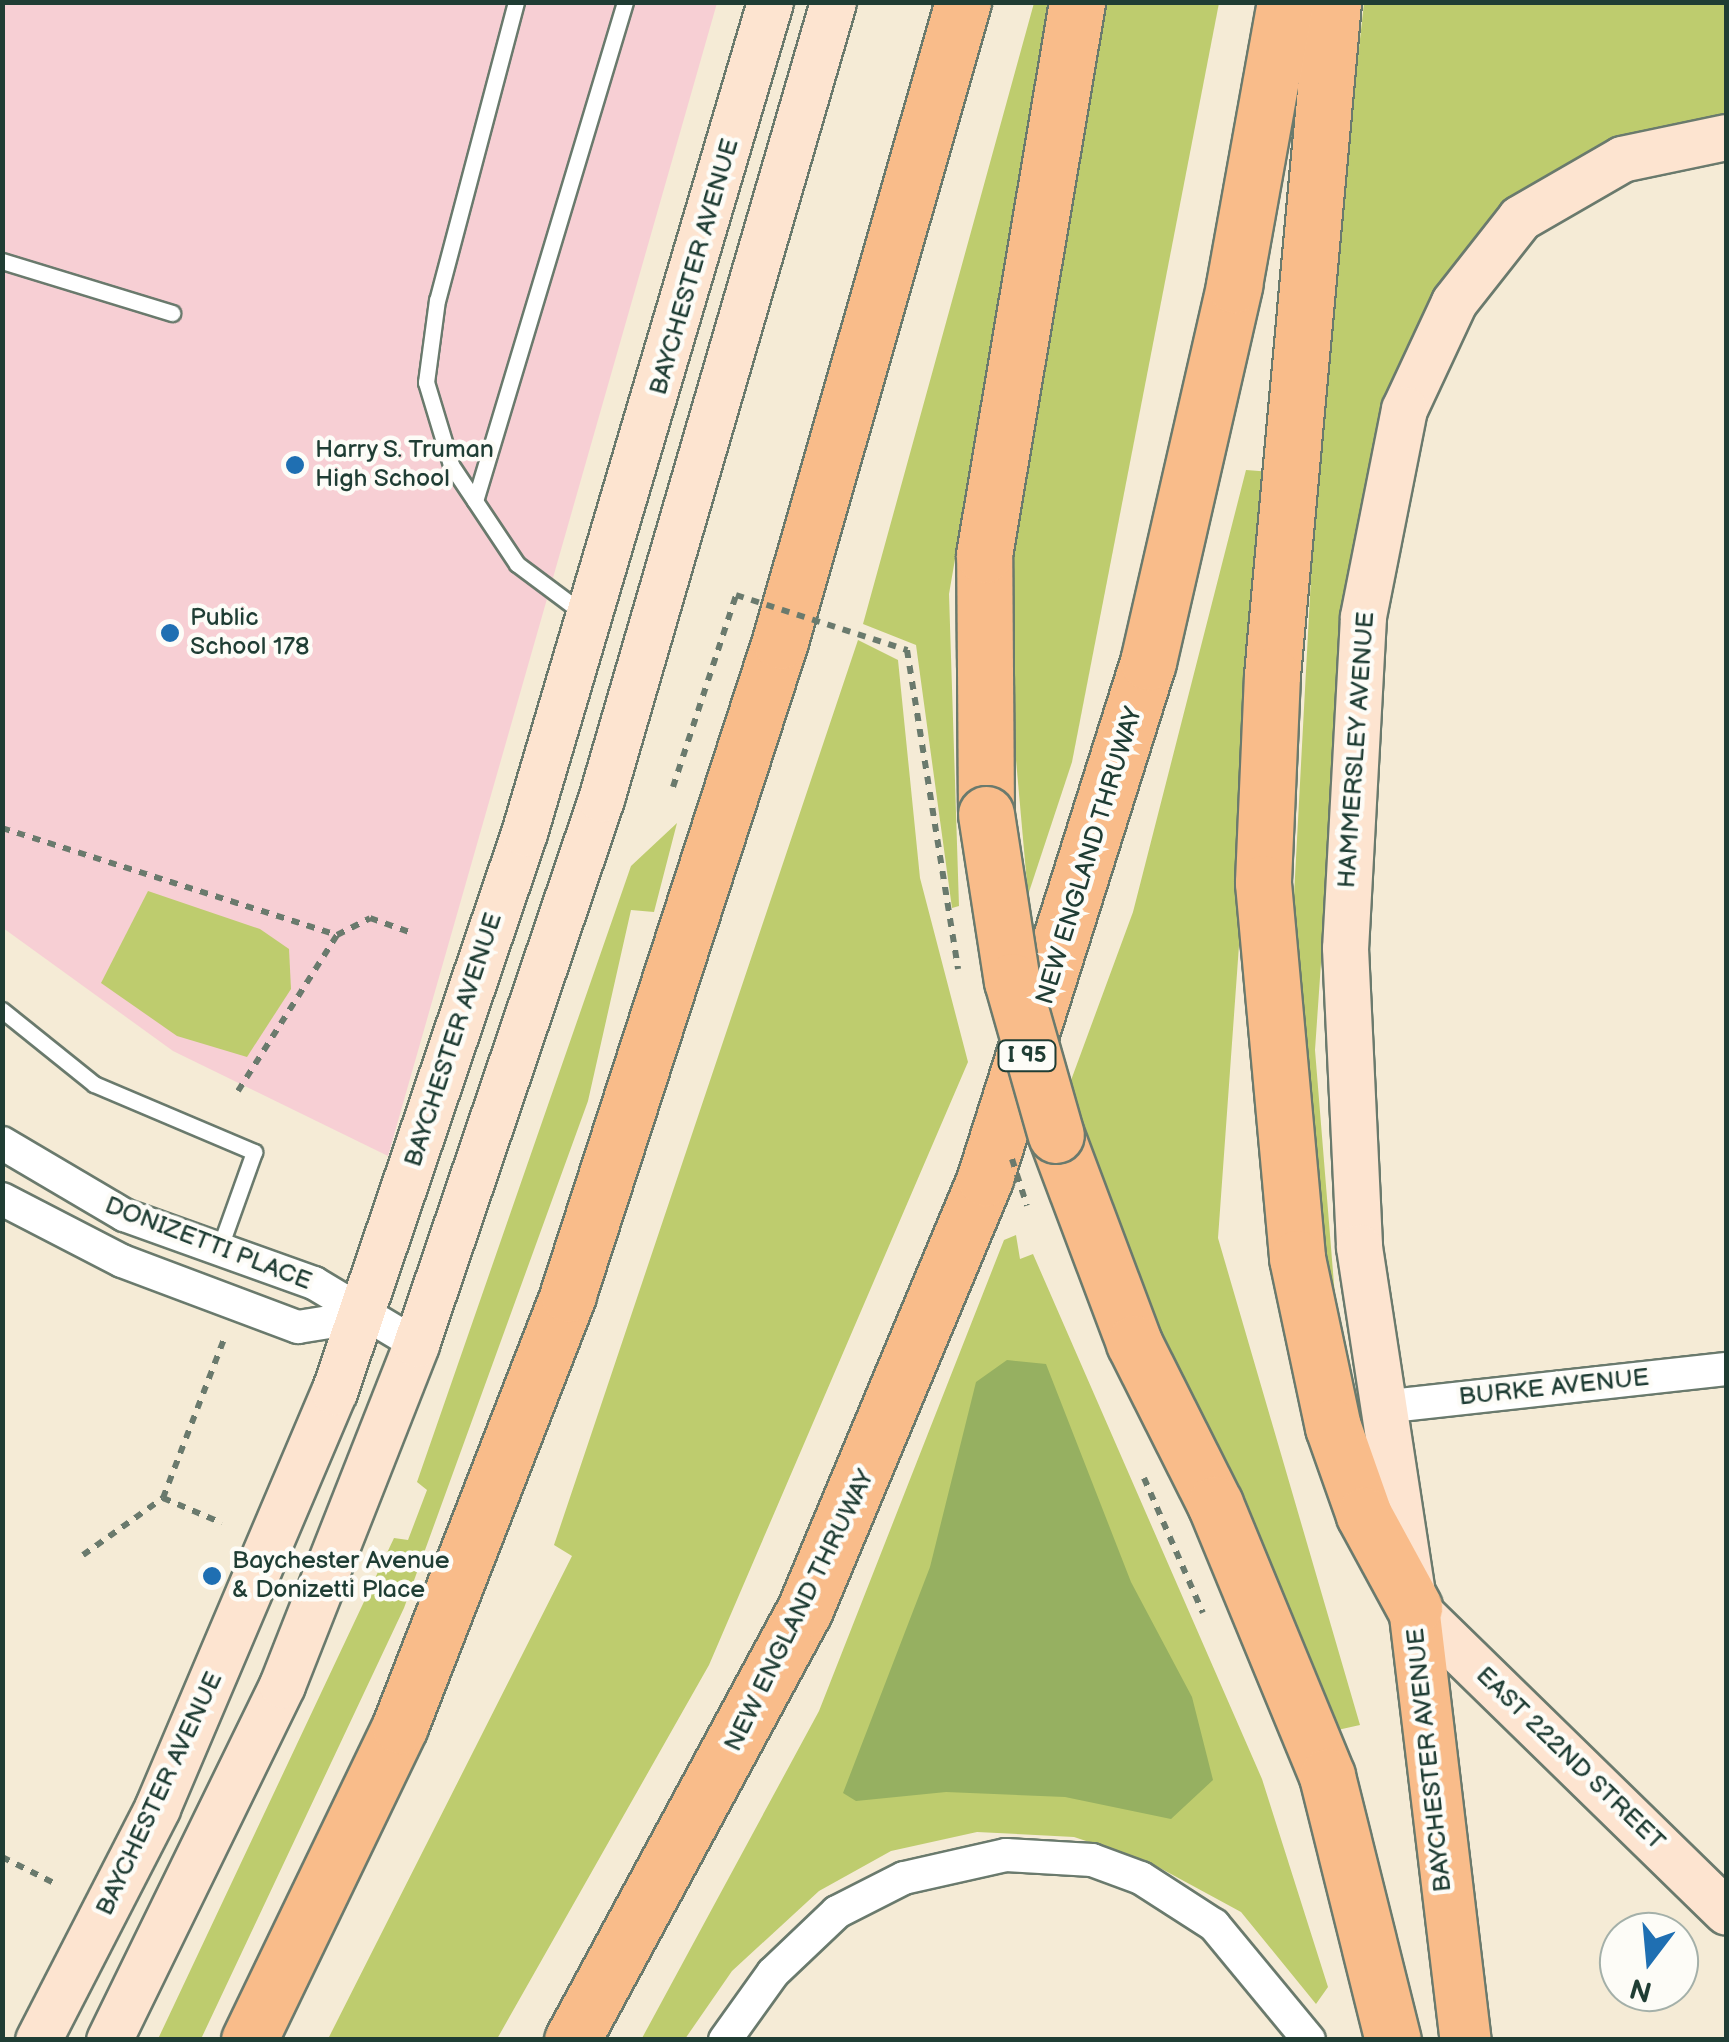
<!DOCTYPE html>
<html>
<head>
<meta charset="utf-8">
<style>
  body { margin:0 }
  #map { position:relative; width:1729px; height:2042px; overflow:hidden; background:#f5ebd6; font-family:"Balsamiq Sans",sans-serif }
  div>[style] { position:absolute }
  [style*='--x'] { left:calc(var(--x)*1px); top:calc(var(--y)*1px); width:calc(var(--w)*1px); rotate:calc(var(--a)*1deg) }
  .built>* { inset:0; background:#f7cfd4 }
  .green>* { inset:0; background:#becc6e }
  .forest>* { inset:0; background:#96b061 }
  .path>* { height:6px; margin-top:-3px; transform-origin:0; background:repeating-linear-gradient(90deg,#6a7a6d 0 8px,transparent 0 16px) }
  .roads { filter:drop-shadow(2px 0 #6a7a6d) drop-shadow(-2px 0 #6a7a6d) drop-shadow(0 2px #6a7a6d) drop-shadow(0 -2px #6a7a6d) }
  .lane>* { height:15px; margin:-7.5px; padding:0 7.5px; transform-origin:7.5px; border-radius:7.5px; background:#fff }
  .street>* { height:32px; margin:-16px; padding:0 16px; transform-origin:16px; border-radius:16px; background:#fff }
  .secondary>* { height:45px; margin:-22.5px; padding:0 22.5px; transform-origin:22.5px; border-radius:22.5px; background:#fde4d0 }
  .primary>* { height:50px; margin:-25px; padding:0 25px; transform-origin:25px; border-radius:25px; background:#f9bc8a }
  .highway>* { height:55px; margin:-27.5px; padding:0 27.5px; transform-origin:27.5px; border-radius:27.5px; background:#f9bc8a }
  .path-bridge>* { height:6px; margin-top:-3px; transform-origin:0; background:repeating-linear-gradient(90deg,#6a7a6d 0 8px,transparent 0 16px) }
  .bridges { filter:drop-shadow(2px 0 #6a7a6d) drop-shadow(-2px 0 #6a7a6d) drop-shadow(0 2px #6a7a6d) drop-shadow(0 -2px #6a7a6d) }
  .highway-bridge>* { height:55px; margin:-27.5px; padding:0 27.5px; transform-origin:27.5px; border-radius:27.5px; background:#f9bc8a }
  .dots>* { width:28px; height:28px; translate:-50% -50%; box-sizing:border-box; border:5px solid #fdfcf7; border-radius:50% }
  span { translate:-50% -50%; white-space:nowrap; text-align:center; line-height:1.15; -webkit-text-stroke:9px #fdfcf7; paint-order:stroke }
  .shield-label span { padding:2px 8px; background:#fdfcf7; border:2px solid; border-radius:8px; -webkit-text-stroke-width:0 }
  .shield-label { font-size:22px; color:#1f3d34; font-weight:700 }
  .street-label { font-size:25px; color:#1f3d34 }
  .poi-label { font-size:25px; color:#1f3d34 }
  .left { translate:0 -50%; text-align:left }
  .frame { position:absolute; inset:0; border:5px solid #1f3d34; pointer-events:none }
  .north { position:absolute; left:1599px; top:1912px; width:100px; height:100px; box-sizing:border-box; background:#fdfcf7; border:2px solid #a4b0a9; border-radius:50%; rotate:196deg; font-size:28px; font-weight:700; line-height:40px; text-align:center; color:#1f3d34 }
  .north::after { content:''; display:block; margin:auto; width:35px; height:45px; background:#1f6fb2; clip-path:polygon(50% 0,100% 100%,50% 72%,0 100%) }
</style>
</head>
<body>
<div id="map">
  <div class="built">
    <div style="clip-path:polygon(3px 3px,717px 3px,388px 1156px,173px 1051px,3px 928px)"></div>
  </div>
  <div class="green">
    <div style="clip-path:polygon(1034px 3px,1051px 3px,949px 594px,959px 906px,952px 908px,916px 645px,863px 624px)"></div>
    <div style="clip-path:polygon(1105px 3px,1219px 3px,1072px 762px,1028px 895px,1005px 636px,1016px 510px)"></div>
    <div style="clip-path:polygon(1364px 3px,1726px 3px,1726px 113px,1576px 161px,1447px 286px,1344px 630px,1315px 1050px,1336px 1309px,1322px 1297px,1289px 989px,1321px 390px)"></div>
    <div style="clip-path:polygon(1246px 470px,1273px 472px,1218px 1238px,1360px 1725px,1333px 1731px,1087px 1187px,1095px 1158px,1070px 1083px,1133px 912px)"></div>
    <div style="clip-path:polygon(858px 640px,898px 660px,920px 878px,968px 1062px,709px 1665px,497px 2039px,328px 2039px,572px 1556px,554px 1545px)"></div>
    <div style="clip-path:polygon(677px 823px,654px 912px,631px 910px,588px 1101px,404px 1608px,201px 2039px,158px 2039px,394px 1538px,408px 1540px,427px 1490px,417px 1482px,631px 866px)"></div>
    <div style="clip-path:polygon(148px 891px,260px 929px,289px 949px,291px 989px,247px 1057px,177px 1036px,101px 983px)"></div>
    <div style="clip-path:polygon(1016px 1235px,1020px 1259px,1033px 1254px,1262px 1779px,1328px 1987px,1316px 2004px,1241px 1912px,1147px 1861px,1074px 1837px,977px 1832px,891px 1851px,819px 1891px,732px 1971px,685px 2039px,641px 2040px,819px 1711px,1004px 1240px)"></div>
  </div>
  <div class="forest">
    <div style="clip-path:polygon(1007px 1360px,1046px 1364px,1131px 1582px,1192px 1697px,1213px 1780px,1171px 1819px,1065px 1797px,946px 1792px,856px 1801px,843px 1793px,930px 1567px,976px 1382px)"></div>
  </div>
  <div class="path">
    <div style="--x:907;--y:650;--w:323;--a:80.9"></div>
    <div style="--x:673;--y:787;--w:202;--a:-71.8"></div>
    <div style="--x:2;--y:828;--w:352;--a:17.7"></div>
    <div style="--x:337;--y:935;--w:37;--a:-27"></div>
    <div style="--x:370;--y:918;--w:45;--a:19.7"></div>
    <div style="--x:238;--y:1091;--w:185;--a:-57.6"></div>
    <div style="--x:1144;--y:1478;--w:147;--a:66.4"></div>
    <div style="--x:163;--y:1498;--w:64;--a:23"></div>
    <div style="--x:83;--y:1555;--w:98;--a:-35.5"></div>
    <div style="--x:163;--y:1498;--w:170;--a:-69"></div>
    <div style="--x:2;--y:1857;--w:60;--a:26.6"></div>
  </div>
  <div class="roads">
    <div class="lane">
      <div style="--x:516;--y:2;--w:308;--a:104.8"></div>
      <div style="--x:437;--y:300;--w:83;--a:97.6"></div>
      <div style="--x:426;--y:382;--w:87;--a:73.2"></div>
      <div style="--x:451;--y:465;--w:119;--a:56.3"></div>
      <div style="--x:517;--y:564;--w:84;--a:36.7"></div>
      <div style="--x:2;--y:261;--w:178;--a:17"></div>
      <div style="--x:475;--y:501;--w:521;--a:-73.27"></div>
      <div style="--x:2;--y:1010;--w:118;--a:38.8"></div>
      <div style="--x:94;--y:1084;--w:174;--a:23"></div>
      <div style="--x:254;--y:1152;--w:104;--a:109.7"></div>
    </div>
    <div class="street">
      <div style="--x:2;--y:1143;--w:142;--a:30.5"></div>
      <div style="--x:124;--y:1215;--w:202;--a:19.7"></div>
      <div style="--x:314;--y:1283;--w:119;--a:30.9"></div>
      <div style="--x:2;--y:1199;--w:135;--a:27.3"></div>
      <div style="--x:122;--y:1261;--w:188;--a:20.6"></div>
      <div style="--x:298;--y:1327;--w:63;--a:-9.2"></div>
      <div style="--x:1382;--y:1407;--w:346;--a:-6.3"></div>
      <div style="--x:725;--y:2040;--w:82;--a:-54.4"></div>
      <div style="--x:773;--y:1973;--w:88;--a:-43.6"></div>
      <div style="--x:837;--y:1912;--w:75;--a:-26.9"></div>
      <div style="--x:904;--y:1878;--w:105;--a:-12.7"></div>
      <div style="--x:1006;--y:1855;--w:86;--a:3.3"></div>
      <div style="--x:1092;--y:1860;--w:52;--a:20.2"></div>
      <div style="--x:1141;--y:1878;--w:87;--a:32.8"></div>
      <div style="--x:1214;--y:1925;--w:149;--a:50.4"></div>
    </div>
    <div class="secondary">
      <div style="--x:1726;--y:137;--w:106;--a:168.1"></div>
      <div style="--x:1622;--y:159;--w:118;--a:150"></div>
      <div style="--x:1520;--y:218;--w:107;--a:128.2"></div>
      <div style="--x:1454;--y:302;--w:118;--a:115"></div>
      <div style="--x:1404;--y:409;--w:212;--a:101.2"></div>
      <div style="--x:1363;--y:617;--w:331;--a:93.1"></div>
      <div style="--x:1345;--y:948;--w:299;--a:87.3"></div>
      <div style="--x:1359;--y:1247;--w:364;--a:81.3"></div>
      <div style="--x:1414;--y:1607;--w:436;--a:44.3"></div>
      <div style="--x:38;--y:2040;--w:261;--a:-62.8"></div>
      <div style="--x:157;--y:1808;--w:452;--a:-67"></div>
      <div style="--x:334;--y:1392;--w:590;--a:-71.23"></div>
      <div style="--x:524;--y:833;--w:867;--a:-73.51"></div>
      <div style="--x:109;--y:2040;--w:395;--a:-64"></div>
      <div style="--x:282;--y:1685;--w:366;--a:-68.5"></div>
      <div style="--x:416;--y:1344;--w:576;--a:-71.25"></div>
      <div style="--x:601;--y:799;--w:830;--a:-73.77"></div>
    </div>
    <div class="primary">
      <div style="--x:1414;--y:1607;--w:436;--a:83.2"></div>
    </div>
    <div class="highway">
      <div style="--x:1333;--y:2;--w:676;--a:95.18"></div>
      <div style="--x:1272;--y:675;--w:208;--a:92.5"></div>
      <div style="--x:1263;--y:883;--w:377;--a:84.8"></div>
      <div style="--x:1297;--y:1258;--w:173;--a:78"></div>
      <div style="--x:1333;--y:1427;--w:93;--a:70.6"></div>
      <div style="--x:1364;--y:1515;--w:105;--a:61.5"></div>
      <div style="--x:986;--y:814;--w:259;--a:-90.4"></div>
      <div style="--x:984;--y:555;--w:561;--a:-80.45"></div>
      <div style="--x:1056;--y:1135;--w:222;--a:69.4"></div>
      <div style="--x:1134;--y:1343;--w:180;--a:63.3"></div>
      <div style="--x:1215;--y:1504;--w:294;--a:67.6"></div>
      <div style="--x:1327;--y:1776;--w:272;--a:76"></div>
      <div style="--x:249;--y:2040;--w:348;--a:-64.3"></div>
      <div style="--x:400;--y:1726;--w:464;--a:-68.7"></div>
      <div style="--x:568;--y:1294;--w:687;--a:-72.01"></div>
      <div style="--x:780;--y:641;--w:665;--a:-74.02"></div>
      <div style="--x:572;--y:2040;--w:490;--a:-61.6"></div>
      <div style="--x:805;--y:1609;--w:467;--a:-67.3"></div>
      <div style="--x:985;--y:1178;--w:541;--a:-72.47"></div>
      <div style="--x:1148;--y:662;--w:387;--a:-77.1"></div>
      <div style="--x:1234;--y:285;--w:288;--a:-79.8"></div>
    </div>
  </div>
  <div class="path-bridge">
    <div style="--x:736;--y:595;--w:180;--a:17.8"></div>
    <div style="--x:1012;--y:1159;--w:49;--a:72.3"></div>
  </div>
  <div class="bridges">
    <div class="highway-bridge">
      <div style="--x:986;--y:814;--w:169;--a:81.2"></div>
      <div style="--x:1012;--y:981;--w:160;--a:74.1"></div>
    </div>
  </div>
  <div class="dots">
    <div style="left:295px;top:465px;background:#1f6fb2"></div>
    <div style="left:170px;top:633px;background:#1f6fb2"></div>
    <div style="left:212px;top:1576px;background:#1f6fb2"></div>
  </div>
  <div class="shield-label">
    <span style="left:1027px;top:1056px">I 95</span>
  </div>
  <div class="street-label">
    <span style="left:695px;top:267px;rotate:-74deg">BAYCHESTER AVENUE</span>
    <span style="left:1357px;top:750px;rotate:-86deg">HAMMERSLEY AVENUE</span>
    <span style="left:1090px;top:856px;rotate:-73deg">NEW ENGLAND THRUWAY</span>
    <span style="left:454px;top:1040px;rotate:-72deg">BAYCHESTER AVENUE</span>
    <span style="left:208px;top:1244px;rotate:21deg">DONIZETTI PLACE</span>
    <span style="left:1554px;top:1388px;rotate:-6deg">BURKE AVENUE</span>
    <span style="left:800px;top:1611px;rotate:-64deg">NEW ENGLAND THRUWAY</span>
    <span style="left:1570px;top:1759px;rotate:44deg">EAST 222ND STREET</span>
    <span style="left:1430px;top:1760px;rotate:-96deg">BAYCHESTER AVENUE</span>
    <span style="left:160px;top:1794px;rotate:-65deg">BAYCHESTER AVENUE</span>
  </div>
  <div class="poi-label">
    <span class="left" style="left:315px;top:465px">Harry S. Truman<br>High School</span>
    <span class="left" style="left:190px;top:633px">Public<br>School 178</span>
    <span class="left" style="left:232px;top:1576px">Baychester Avenue<br>&amp; Donizetti Place</span>
  </div>
  <div class="frame"></div>
  <div class="north">N</div>
</div>
</body>
</html>
